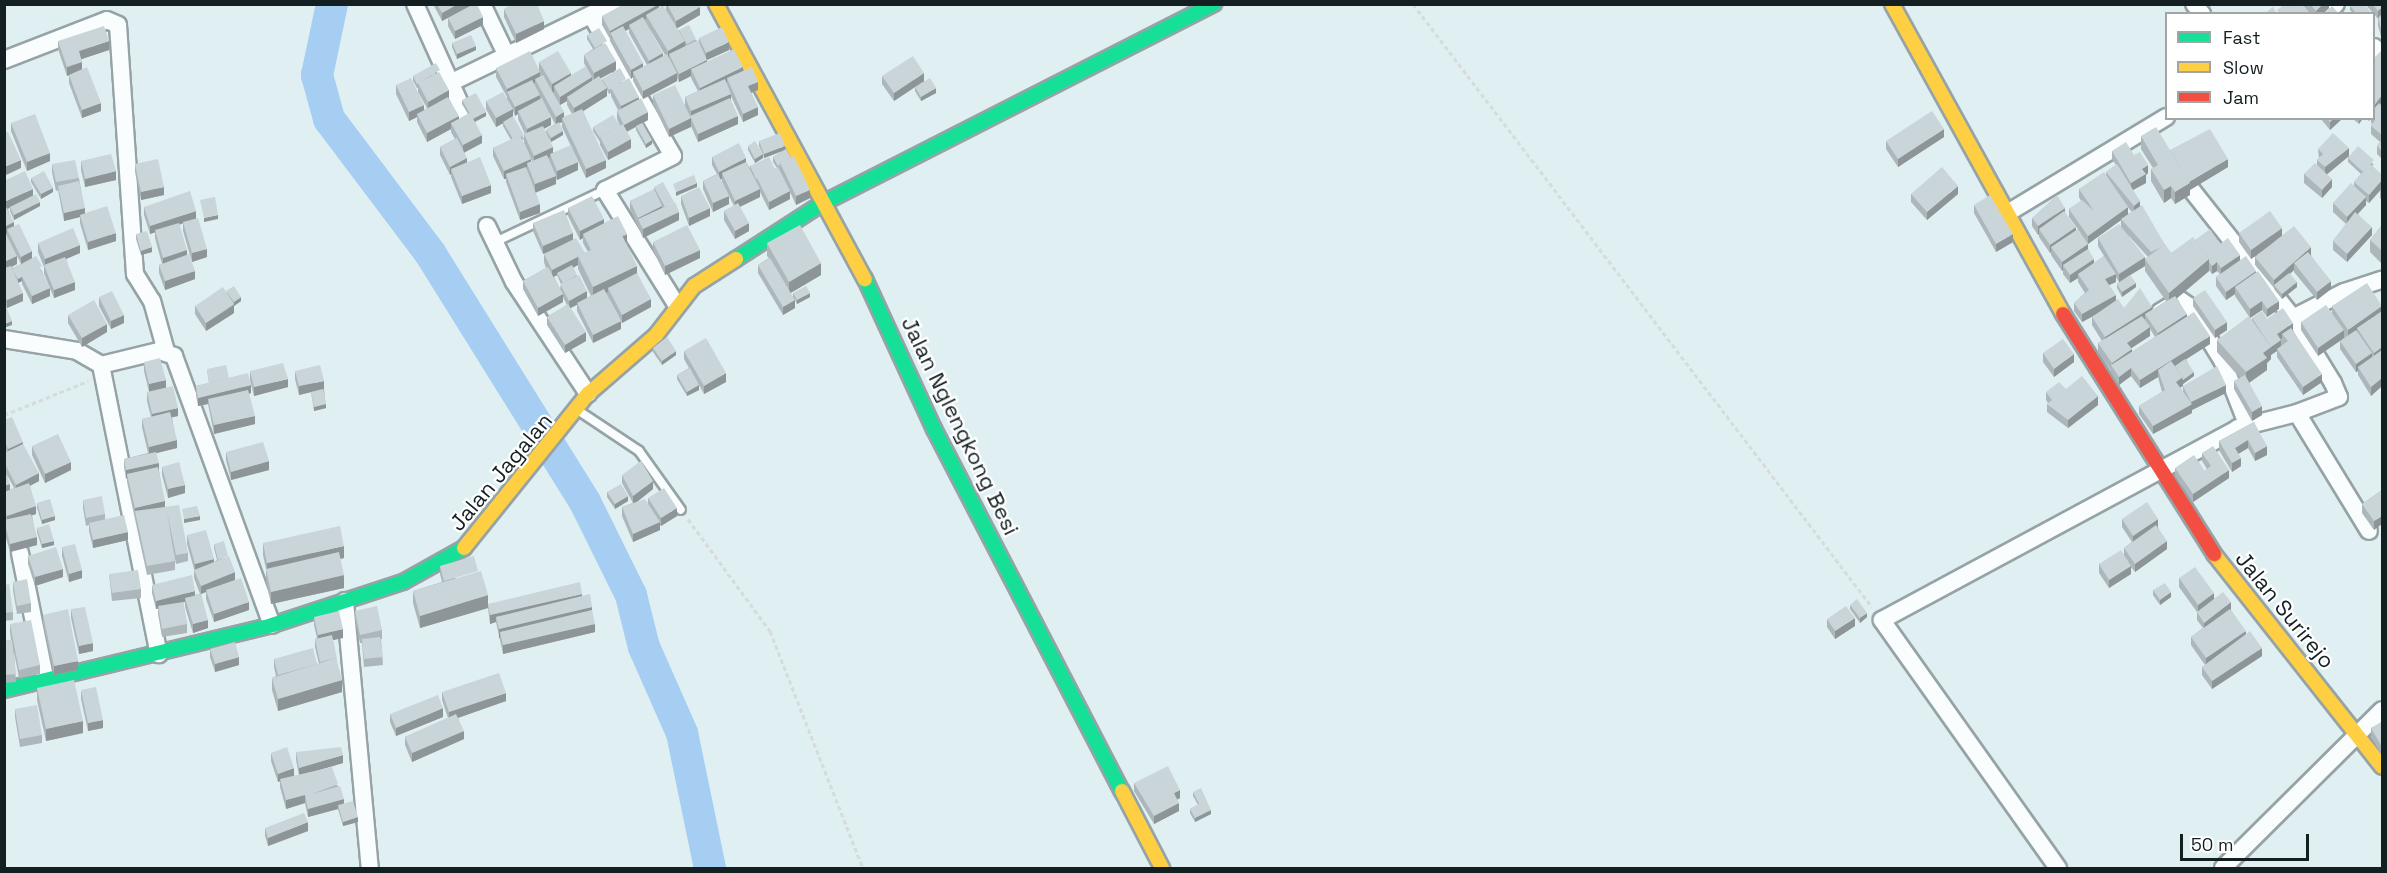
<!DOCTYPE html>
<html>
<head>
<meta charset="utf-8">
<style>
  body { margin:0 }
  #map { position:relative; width:2387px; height:873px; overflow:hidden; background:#dfeff2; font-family:"Space Grotesk",sans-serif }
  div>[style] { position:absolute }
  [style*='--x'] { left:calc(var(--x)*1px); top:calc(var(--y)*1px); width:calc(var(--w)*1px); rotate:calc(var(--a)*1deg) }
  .river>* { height:32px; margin:-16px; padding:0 16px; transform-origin:16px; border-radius:16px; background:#a6cef3 }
  .path>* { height:3px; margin-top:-1.5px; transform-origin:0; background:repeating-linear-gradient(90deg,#d6dbdb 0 4.5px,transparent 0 7.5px) }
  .roads { filter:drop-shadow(2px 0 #96a3a6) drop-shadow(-2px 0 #96a3a6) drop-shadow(0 2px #96a3a6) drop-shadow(0 -2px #96a3a6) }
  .lane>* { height:8px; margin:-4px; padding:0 4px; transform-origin:4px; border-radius:4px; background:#fafdfd }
  .street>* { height:16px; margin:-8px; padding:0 8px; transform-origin:8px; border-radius:8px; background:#fafdfd }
  .fast>* { height:14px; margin:-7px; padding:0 7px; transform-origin:7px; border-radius:7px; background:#16e098 }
  .slow>* { height:14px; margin:-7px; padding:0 7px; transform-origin:7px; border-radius:7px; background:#ffcf43 }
  .jam>* { height:14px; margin:-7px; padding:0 7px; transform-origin:7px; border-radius:7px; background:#f24e42 }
  .wall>* { inset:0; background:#adb7bb }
  .shaded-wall>* { inset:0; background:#8d9598 }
  .building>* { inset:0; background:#c9d5d9 }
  span { translate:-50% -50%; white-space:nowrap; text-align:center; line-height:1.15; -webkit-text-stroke:4.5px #fff; paint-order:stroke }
  .street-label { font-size:22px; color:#141f21 }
  .frame { position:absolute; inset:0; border:6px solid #141f21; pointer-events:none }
  .legend { position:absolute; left:2165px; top:12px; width:210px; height:108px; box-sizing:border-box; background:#fff; border:2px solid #a1a5a6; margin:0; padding:8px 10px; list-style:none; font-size:18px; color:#141f21 }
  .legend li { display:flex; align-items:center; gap:12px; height:30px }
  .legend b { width:30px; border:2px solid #a1a5a6 }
  .scale { position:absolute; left:2180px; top:834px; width:129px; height:27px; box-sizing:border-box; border:3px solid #141f21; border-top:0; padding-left:8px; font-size:18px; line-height:21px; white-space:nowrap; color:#141f21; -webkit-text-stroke:4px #fff; paint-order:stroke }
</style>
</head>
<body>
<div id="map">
  <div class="river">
    <div style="--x:332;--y:4;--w:73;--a:101.9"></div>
    <div style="--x:317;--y:75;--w:46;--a:74.7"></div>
    <div style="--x:329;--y:119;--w:168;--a:53"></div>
    <div style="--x:430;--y:253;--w:293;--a:58.1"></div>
    <div style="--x:585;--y:502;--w:104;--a:63.7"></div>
    <div style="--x:631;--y:595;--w:54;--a:76"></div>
    <div style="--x:644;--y:647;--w:94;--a:66.2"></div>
    <div style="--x:682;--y:733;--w:138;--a:78.3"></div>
  </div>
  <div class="path">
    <div style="--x:1413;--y:4;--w:758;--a:52.72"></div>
    <div style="--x:4;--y:415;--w:91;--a:-22"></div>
    <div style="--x:688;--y:519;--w:139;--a:53.8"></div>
    <div style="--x:770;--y:631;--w:255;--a:68.6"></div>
  </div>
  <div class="roads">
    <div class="lane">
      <div style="--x:495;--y:242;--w:122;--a:-25.3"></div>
      <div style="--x:579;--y:411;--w:72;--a:33.7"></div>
      <div style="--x:639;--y:451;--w:72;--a:54.6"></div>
    </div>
    <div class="street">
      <div style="--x:415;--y:4;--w:124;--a:65.7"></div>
      <div style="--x:482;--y:4;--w:55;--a:64.4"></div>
      <div style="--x:2194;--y:4;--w:13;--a:51"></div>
      <div style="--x:2326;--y:14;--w:14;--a:-45"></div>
      <div style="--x:591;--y:15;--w:163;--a:59.8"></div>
      <div style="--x:673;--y:156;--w:76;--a:153.4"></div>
      <div style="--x:605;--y:190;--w:134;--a:58.1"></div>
      <div style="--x:2374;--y:47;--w:11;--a:45"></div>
      <div style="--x:4;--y:60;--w:110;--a:-21.2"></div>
      <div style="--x:107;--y:20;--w:12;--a:24"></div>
      <div style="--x:118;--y:25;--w:250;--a:86.1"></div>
      <div style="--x:135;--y:274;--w:32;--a:58"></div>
      <div style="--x:152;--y:301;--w:52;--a:74.4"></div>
      <div style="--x:450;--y:83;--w:181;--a:-25.9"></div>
      <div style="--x:2179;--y:174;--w:184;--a:51.6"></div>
      <div style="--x:2293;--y:318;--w:76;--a:58.4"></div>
      <div style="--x:2333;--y:383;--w:15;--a:67"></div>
      <div style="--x:2339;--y:397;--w:45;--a:159.1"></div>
      <div style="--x:2297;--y:413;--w:138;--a:58.6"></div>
      <div style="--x:2006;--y:214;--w:187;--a:-31.2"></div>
      <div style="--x:487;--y:226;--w:62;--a:64.3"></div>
      <div style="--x:514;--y:282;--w:134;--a:56.5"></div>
      <div style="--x:2160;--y:312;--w:23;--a:-31"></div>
      <div style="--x:2180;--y:300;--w:11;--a:34"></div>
      <div style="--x:2189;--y:306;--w:66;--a:58.7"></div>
      <div style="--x:2223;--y:362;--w:66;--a:68.8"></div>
      <div style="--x:2293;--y:318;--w:57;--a:-27"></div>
      <div style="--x:2344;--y:292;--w:40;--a:-18"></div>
      <div style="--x:4;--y:339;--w:74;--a:9.3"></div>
      <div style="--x:77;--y:351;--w:28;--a:30"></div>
      <div style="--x:101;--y:365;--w:60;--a:-13.6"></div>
      <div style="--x:159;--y:351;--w:16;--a:18"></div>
      <div style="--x:174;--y:356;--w:286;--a:70"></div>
      <div style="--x:101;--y:365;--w:295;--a:78.7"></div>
      <div style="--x:20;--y:553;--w:132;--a:78.6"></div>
      <div style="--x:345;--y:601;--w:268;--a:84.7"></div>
      <div style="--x:2058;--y:868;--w:304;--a:-125.4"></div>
      <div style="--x:1882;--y:620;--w:404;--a:-28.3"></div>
      <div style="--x:2238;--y:428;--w:61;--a:-14.3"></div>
      <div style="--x:2223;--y:868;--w:224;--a:-44.8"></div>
    </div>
    <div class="fast">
      <div style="--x:736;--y:259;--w:103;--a:-32.8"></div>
      <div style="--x:823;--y:203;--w:439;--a:-27"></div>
      <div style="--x:865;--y:279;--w:165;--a:65.3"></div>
      <div style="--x:934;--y:429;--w:408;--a:62.6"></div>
      <div style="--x:4;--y:690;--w:276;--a:-13.6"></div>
      <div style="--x:272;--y:625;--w:138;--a:-18.2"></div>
      <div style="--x:403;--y:582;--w:70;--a:-29.1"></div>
    </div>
    <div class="slow">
      <div style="--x:716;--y:4;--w:313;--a:61.6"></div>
      <div style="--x:1892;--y:4;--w:354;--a:61.1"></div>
      <div style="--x:464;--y:548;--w:198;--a:-51.2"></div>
      <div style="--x:588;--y:394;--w:90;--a:-40.9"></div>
      <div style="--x:656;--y:335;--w:62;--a:-52.2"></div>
      <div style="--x:694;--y:286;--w:50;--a:-32.7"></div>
      <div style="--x:2214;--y:554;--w:271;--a:51.7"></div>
      <div style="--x:1122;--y:791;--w:87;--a:62.5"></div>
    </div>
    <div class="jam">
      <div style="--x:2063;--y:314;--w:284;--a:57.8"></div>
    </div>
  </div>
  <div class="wall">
    <div style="clip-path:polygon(433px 4px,477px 4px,483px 25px,455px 39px,448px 26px,448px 18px,442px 21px)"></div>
    <div style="clip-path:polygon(evenodd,666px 4px,699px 4px,700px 15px,677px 28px,679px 32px,679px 30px,699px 42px,699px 38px,729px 50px,707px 60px,707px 62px,743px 71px,758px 90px,751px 93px,758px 115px,743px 122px,731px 96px,731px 101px,738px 124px,698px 142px,691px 126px,669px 137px,653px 104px,653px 95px,685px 105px,685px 97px,698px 91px,691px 78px,691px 76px,679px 82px,677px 78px,677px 81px,643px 99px,633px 81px,633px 77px,631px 79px,610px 41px,610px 39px,602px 25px,602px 16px,659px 8px,666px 10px,666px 4px,629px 29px,629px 33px,647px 65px,643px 67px,625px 31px,629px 29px,666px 4px,650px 29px,665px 55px,663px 57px,650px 29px)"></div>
    <div style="clip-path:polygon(2302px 4px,2329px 4px,2329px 8px,2323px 14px,2310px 14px)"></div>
    <div style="clip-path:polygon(2365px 4px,2382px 4px,2382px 40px,2378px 26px,2378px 19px)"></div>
    <div style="clip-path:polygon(2350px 6px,2372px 14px,2353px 14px,2350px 10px)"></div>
    <div style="clip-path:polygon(504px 9px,544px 29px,516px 43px,504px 17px)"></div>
    <div style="clip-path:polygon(evenodd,587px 35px,607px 46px,616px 70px,600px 78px,602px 81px,602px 79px,639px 99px,648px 120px,643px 123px,652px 144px,646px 148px,636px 130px,636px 127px,627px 132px,631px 148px,608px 160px,600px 145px,600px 142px,593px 131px,593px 127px,620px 126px,617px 119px,617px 111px,618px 110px,611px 96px,611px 93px,609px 94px,607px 90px,607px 96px,583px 111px,606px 168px,586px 178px,562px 127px,562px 122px,559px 123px,563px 135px,551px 142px,548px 137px,553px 152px,578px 170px,557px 180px,555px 175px,556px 184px,535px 192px,540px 213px,520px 220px,506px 182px,506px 179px,504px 179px,493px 156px,493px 148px,511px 140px,503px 126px,503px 123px,496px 127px,486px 109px,486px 101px,507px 99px,507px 97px,496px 77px,496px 68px,539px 69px,539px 62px,571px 76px,586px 67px,584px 63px,584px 55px,593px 49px,587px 39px,587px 35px,567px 101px,567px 105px,572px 114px,564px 117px,560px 105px,567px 101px,587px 35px,513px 111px,515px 116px,518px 114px,518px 119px,525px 134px,524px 134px,524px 143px,532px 161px,531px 161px,522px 140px,524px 139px,513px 117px,513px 111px,587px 35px,549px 112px,555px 124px,546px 130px,546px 133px,544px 129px,551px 125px,549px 112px)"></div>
    <div style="clip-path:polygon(58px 41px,109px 50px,81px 59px,82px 69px,101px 111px,82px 118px,69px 83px,69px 75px,67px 76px,58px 49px)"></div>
    <div style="clip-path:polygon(452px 43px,476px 50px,457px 59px,452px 47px)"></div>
    <div style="clip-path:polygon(2373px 59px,2382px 103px,2381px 105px,2382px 106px,2382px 159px,2377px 154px,2377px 146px,2380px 142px,2371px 134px,2371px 126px,2372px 124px,2371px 122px,2371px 119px,2369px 121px,2366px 118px,2373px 118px)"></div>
    <div style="clip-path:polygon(440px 74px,449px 99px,459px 119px,468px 114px,462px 104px,462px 100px,486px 116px,475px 122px,482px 143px,464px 153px,467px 162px,491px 193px,462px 204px,451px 177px,451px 174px,450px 175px,440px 155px,440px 147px,455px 139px,451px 132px,451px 129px,427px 142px,417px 122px,417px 117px,409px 121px,396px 94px,396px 85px,424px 110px,427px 108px,418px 92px,418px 88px,417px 88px,413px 81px,413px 76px)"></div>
    <div style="clip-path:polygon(882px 76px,924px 81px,936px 93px,921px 101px,915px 91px,915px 87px,894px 101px,882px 84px)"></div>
    <div style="clip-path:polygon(2320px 118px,2343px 118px,2330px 130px)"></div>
    <div style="clip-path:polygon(2352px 118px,2363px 118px,2359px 124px)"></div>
    <div style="clip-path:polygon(11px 123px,50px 161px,27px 171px,11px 131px)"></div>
    <div style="clip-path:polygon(2141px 136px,2170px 150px,2228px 167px,2190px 190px,2190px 195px,2175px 204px,2171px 198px,2164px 203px,2151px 181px,2151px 169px,2153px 168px,2141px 149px)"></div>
    <div style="clip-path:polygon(1944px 137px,1898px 167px,1886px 149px,1886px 141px)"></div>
    <div style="clip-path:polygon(759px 141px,785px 150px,764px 158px,763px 154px,763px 158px,755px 163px,748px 150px,748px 146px,763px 154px,759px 146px)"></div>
    <div style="clip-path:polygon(786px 149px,810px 198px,796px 205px,790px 192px,790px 199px,769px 210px,760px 192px,760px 197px,740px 207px,749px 231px,735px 239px,724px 220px,724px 211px,734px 206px,722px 182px,722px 179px,720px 180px,729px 204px,713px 212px,703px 189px,703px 181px,717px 174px,712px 165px,712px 157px,746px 162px,750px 168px,750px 166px,775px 169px,777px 168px,773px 162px,773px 157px)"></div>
    <div style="clip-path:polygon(2318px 149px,2349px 156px,2374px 164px,2372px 166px,2382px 175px,2382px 201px,2380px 198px,2380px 191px,2369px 203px,2366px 201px,2366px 205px,2358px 214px,2372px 235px,2347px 262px,2333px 250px,2333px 241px,2346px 224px,2333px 212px,2333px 203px,2354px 186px,2354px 182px,2361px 174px,2348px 162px,2348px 158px,2349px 156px,2327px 174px,2332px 187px,2322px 198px,2304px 183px,2304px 174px,2317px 165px,2317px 160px,2319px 158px)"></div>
    <div style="clip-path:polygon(evenodd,2112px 151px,2134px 155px,2148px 173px,2146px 175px,2146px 183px,2133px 190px,2140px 206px,2165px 245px,2171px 253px,2195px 240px,2220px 244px,2256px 272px,2279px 309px,2267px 317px,2262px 310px,2250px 318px,2235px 296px,2235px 294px,2226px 300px,2216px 286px,2216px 277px,2220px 274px,2217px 271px,2212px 274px,2209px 270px,2209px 271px,2177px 298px,2187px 316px,2210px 344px,2186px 359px,2194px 376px,2183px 384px,2183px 383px,2183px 386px,2180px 387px,2183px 392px,2183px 386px,2226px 393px,2192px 410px,2192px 413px,2153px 434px,2139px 414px,2139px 406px,2162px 392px,2158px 377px,2140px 388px,2131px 376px,2119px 385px,2111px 373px,2111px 371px,2098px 352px,2098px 343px,2102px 341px,2092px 325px,2092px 317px,2094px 316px,2082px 322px,2074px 311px,2074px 303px,2085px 293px,2078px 282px,2078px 278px,2070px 283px,2063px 274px,2063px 270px,2062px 271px,2051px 255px,2051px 252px,2050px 253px,2039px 237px,2039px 234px,2038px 235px,2032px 226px,2032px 218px,2065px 213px,2076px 231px,2078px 229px,2069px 217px,2069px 209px,2081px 201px,2079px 197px,2079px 189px,2106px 175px,2106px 172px,2116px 165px,2112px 159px,2112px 151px,2125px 204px,2132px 212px,2128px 214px,2125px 204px,2112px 151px,2121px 220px,2121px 226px,2098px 238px,2098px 246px,2104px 256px,2094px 263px,2088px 249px,2088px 244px,2121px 220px,2112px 151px,2128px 235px,2148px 257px,2145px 259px,2145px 271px,2166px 301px,2152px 310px,2124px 308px,2116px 301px,2109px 285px,2116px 282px,2116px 277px,2119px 282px,2117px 284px,2117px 288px,2122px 297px,2136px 287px,2130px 275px,2145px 266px,2128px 235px,2112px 151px,2150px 329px,2155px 337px,2132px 352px,2131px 348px,2150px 336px,2150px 329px)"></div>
    <div style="clip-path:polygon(81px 161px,116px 180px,85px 187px,81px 170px)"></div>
    <div style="clip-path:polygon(52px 164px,79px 178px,85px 213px,116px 241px,88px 250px,80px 223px,80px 217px,64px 221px,58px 190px,56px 191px,52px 172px)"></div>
    <div style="clip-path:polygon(135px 164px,164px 195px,141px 200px,135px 172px)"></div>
    <div style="clip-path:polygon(31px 178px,53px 192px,41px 199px,31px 182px)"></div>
    <div style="clip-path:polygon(evenodd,4px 181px,33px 195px,40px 206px,14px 220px,10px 211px,10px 208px,8px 209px,14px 226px,32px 258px,42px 271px,50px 296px,32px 304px,22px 284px,22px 281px,18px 283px,23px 301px,7px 308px,4px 302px,4px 181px,17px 256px,21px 264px,13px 268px,12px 267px,17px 264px,17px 256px)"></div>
    <div style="clip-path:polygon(654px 187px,679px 220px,643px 238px,630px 209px,630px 201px,654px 190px)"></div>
    <div style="clip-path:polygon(1911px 194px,1958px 194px,1927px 220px,1911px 202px)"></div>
    <div style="clip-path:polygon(681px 196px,710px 216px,689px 226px,681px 204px)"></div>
    <div style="clip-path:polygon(1974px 205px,2013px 242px,1996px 252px,1974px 213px)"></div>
    <div style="clip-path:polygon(144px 207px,196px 218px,207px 257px,192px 262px,183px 231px,183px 223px,179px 225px,187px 255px,195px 279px,165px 290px,159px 273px,159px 265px,162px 264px,155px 238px,155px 232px,150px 234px,144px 215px)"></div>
    <div style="clip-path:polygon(evenodd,568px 208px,604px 223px,627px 242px,626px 243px,637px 273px,651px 307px,622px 323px,610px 300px,621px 329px,593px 343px,577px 311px,577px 305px,570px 308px,586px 341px,565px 353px,547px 325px,547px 317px,567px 305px,563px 297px,563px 302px,538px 316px,523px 289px,523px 281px,546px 268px,544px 262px,544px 254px,549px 251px,543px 254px,533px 231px,533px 223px,573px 239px,585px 253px,588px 252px,583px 243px,583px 238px,580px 240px,568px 216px,568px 208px,578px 265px,578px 269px,591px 296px,587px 298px,573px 268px,578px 265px,568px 208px,557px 275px,561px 284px,560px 289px,554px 277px,557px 275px)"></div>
    <div style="clip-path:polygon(2382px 225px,2382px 264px,2370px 252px,2370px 240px)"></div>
    <div style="clip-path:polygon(2239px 233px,2282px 235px,2311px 255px,2331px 289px,2317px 300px,2294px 272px,2294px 270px,2290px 274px,2297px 287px,2282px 299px,2274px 289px,2274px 287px,2274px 288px,2255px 265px,2255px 257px,2269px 246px,2251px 259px,2239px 242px)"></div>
    <div style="clip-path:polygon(136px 234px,152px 252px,141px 255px,136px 239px)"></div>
    <div style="clip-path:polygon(653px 242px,700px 258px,665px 275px,653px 250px)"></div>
    <div style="clip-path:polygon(38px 243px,80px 253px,66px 259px,75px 290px,54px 298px,44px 274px,44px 267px,38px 252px)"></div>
    <div style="clip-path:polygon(767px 243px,821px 275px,790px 293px,793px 297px,793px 293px,810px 297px,797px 304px,795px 300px,795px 308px,783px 315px,758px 273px,758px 265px,769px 258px,767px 256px)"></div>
    <div style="clip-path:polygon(226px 292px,241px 301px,234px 306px,234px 313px,206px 331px,195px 314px,195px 306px)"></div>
    <div style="clip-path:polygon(99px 297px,124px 323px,111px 329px,99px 306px)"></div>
    <div style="clip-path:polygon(2193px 298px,2227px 330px,2215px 338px,2193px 306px)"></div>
    <div style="clip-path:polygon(2332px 306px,2382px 306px,2382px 386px,2371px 396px,2358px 375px,2358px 371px,2356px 372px,2340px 349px,2340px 341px,2318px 356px,2301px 330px,2301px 322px,2332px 313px)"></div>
    <div style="clip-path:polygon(68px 315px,107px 332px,82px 347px,68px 323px)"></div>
    <div style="clip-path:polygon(2252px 318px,2267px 319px,2293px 330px,2322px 382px,2303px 395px,2277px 357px,2277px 351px,2271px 354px,2271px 359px,2267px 363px,2267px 370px,2249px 383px,2262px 415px,2252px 421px,2234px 389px,2234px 381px,2240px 378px,2217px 352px,2217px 340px,2252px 320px)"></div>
    <div style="clip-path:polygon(653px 348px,676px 355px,662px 365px,653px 352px)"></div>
    <div style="clip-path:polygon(684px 351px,726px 382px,704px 394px,699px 385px,699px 390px,687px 396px,677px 379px,677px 375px,689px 368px,684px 359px)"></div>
    <div style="clip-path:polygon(2043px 353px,2074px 362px,2054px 377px,2043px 362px)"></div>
    <div style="clip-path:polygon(144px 362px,166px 388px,178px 416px,172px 417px,177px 448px,156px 453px,165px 507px,188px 553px,188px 561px,176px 564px,172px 544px,175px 561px,175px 570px,147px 575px,127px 482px,127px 478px,126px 479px,124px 467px,124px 459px,148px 453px,142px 427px,142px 419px,151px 417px,147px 401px,147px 392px,149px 392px,144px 371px)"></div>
    <div style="clip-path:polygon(207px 369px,251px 393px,249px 394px,255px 424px,214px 434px,208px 404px,198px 406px,196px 395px,196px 386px,209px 383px)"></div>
    <div style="clip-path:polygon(250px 371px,288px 387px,254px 396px,250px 380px)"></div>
    <div style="clip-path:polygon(295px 371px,324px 389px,326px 408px,314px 411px,311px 392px,299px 395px,295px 379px)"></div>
    <div style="clip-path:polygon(2066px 389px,2098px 405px,2068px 428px,2047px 412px,2047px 404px,2048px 403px,2046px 400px,2046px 392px)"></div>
    <div style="clip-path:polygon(evenodd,4px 420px,23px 444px,39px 481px,30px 486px,36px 514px,32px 515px,37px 545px,10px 552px,4px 531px,4px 520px,6px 520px,4px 517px,4px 453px,6px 452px,4px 448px,4px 420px,7px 475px,14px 488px,10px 490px,7px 475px)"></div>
    <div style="clip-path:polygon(2254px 422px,2267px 455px,2255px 461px,2248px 448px,2238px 454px,2241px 466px,2232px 472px,2219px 450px,2219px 441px)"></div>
    <div style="clip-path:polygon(32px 446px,71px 470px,45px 483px,32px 455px)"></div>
    <div style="clip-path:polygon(226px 452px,269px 470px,231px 480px,226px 460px)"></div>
    <div style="clip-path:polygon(2202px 453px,2229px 478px,2193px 502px,2175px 476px,2175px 468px,2205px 471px,2207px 469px,2202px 461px)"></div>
    <div style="clip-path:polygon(162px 467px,185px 493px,168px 498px,162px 475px)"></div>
    <div style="clip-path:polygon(622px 475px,653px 489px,637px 502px,648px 504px,648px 498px,677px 516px,661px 526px,660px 525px,660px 530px,633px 542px,622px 516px,622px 507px,633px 503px,622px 483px)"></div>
    <div style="clip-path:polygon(2382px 490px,2374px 530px,2362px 513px,2362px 504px)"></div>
    <div style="clip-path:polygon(607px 492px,628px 501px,615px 509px,607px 497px)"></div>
    <div style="clip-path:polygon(83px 500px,105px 514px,105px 519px,128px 540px,93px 548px,89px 531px,89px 525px,86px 526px,83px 508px)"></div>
    <div style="clip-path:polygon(37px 503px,55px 520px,42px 524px,37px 508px)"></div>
    <div style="clip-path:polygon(2122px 519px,2158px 527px,2167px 549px,2135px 572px,2131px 567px,2131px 574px,2109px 588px,2099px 573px,2099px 564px,2124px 554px,2124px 548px,2132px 542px,2122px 527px)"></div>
    <div style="clip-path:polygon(37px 528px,54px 545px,42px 548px,37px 532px)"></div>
    <div style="clip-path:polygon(187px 535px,214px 562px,217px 560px,214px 548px,214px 544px,235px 580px,249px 610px,214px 622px,206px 599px,206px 592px,201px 594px,208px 628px,193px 633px,185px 607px,185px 602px,183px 602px,187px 624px,187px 633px,162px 637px,158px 614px,158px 608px,156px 609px,152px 593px,152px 585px,195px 595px,200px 594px,194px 578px,194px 569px,187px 544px)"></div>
    <div style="clip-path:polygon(263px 543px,344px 558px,340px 559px,344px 588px,271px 604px,266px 581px,266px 569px,263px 555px)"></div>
    <div style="clip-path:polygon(62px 547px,82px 578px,69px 582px,62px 556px)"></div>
    <div style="clip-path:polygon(28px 556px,63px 577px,35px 586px,28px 564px)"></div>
    <div style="clip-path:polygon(440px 566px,488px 604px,582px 596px,592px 613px,595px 632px,503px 654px,496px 622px,490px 624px,488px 608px,420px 628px,413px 603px,413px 591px,442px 582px,440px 574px)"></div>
    <div style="clip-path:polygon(109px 574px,141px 589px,141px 598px,112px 601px)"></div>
    <div style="clip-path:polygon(2179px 578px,2214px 599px,2231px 610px,2246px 634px,2262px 656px,2212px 689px,2202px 675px,2202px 667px,2205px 665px,2191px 645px,2191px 637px,2203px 628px,2197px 620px,2197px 612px,2179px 587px)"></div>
    <div style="clip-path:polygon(13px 582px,31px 603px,31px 612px,17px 614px,13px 590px)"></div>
    <div style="clip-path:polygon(4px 585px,13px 612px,13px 620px,4px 621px)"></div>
    <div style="clip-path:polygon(2153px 590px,2171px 597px,2160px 605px,2153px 595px)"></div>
    <div style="clip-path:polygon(1850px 605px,1867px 617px,1860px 623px,1850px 609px)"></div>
    <div style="clip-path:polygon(71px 609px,93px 651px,79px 654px,71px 618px)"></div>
    <div style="clip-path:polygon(355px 611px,382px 630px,382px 639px,381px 639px,383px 665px,364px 667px,362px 643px,360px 643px,355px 619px)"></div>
    <div style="clip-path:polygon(43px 615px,78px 670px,54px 675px,43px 623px)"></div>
    <div style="clip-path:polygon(314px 617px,343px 638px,333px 640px,342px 692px,278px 711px,272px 690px,272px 678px,276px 676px,274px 667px,274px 659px,319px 664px,315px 647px,315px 639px,317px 638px,314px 625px)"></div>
    <div style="clip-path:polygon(1827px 619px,1855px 626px,1835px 639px,1827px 627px)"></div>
    <div style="clip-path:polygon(10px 624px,40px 665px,40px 674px,19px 678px,14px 652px,16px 682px,4px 683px,4px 641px,11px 640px,10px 632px)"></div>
    <div style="clip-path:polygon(210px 649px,239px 665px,215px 672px,210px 657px)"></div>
    <div style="clip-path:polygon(37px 688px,83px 733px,46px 741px,37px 700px)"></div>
    <div style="clip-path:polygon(81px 690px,103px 728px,88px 731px,81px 699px)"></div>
    <div style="clip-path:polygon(442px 692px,506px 701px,458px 718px,464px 739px,412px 762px,405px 745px,405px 737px,448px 718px,442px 700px)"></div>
    <div style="clip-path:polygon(15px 709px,42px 735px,42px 743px,20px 747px,15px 717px)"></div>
    <div style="clip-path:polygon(390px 714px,443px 717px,396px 736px,390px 722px)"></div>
    <div style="clip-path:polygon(2382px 722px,2382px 755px,2371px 737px,2371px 728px)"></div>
    <div style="clip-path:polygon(296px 752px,343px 763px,319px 770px,338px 786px,344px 804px,358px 822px,343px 826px,338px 809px,308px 817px,305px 803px,286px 809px,280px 787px,280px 781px,278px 782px,271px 761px,271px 753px,294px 776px,299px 775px,296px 760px)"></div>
    <div style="clip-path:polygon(1134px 783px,1180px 798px,1177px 800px,1179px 811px,1154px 824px,1134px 791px)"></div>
    <div style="clip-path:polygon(1193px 792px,1211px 814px,1195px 822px,1190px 813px,1190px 809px,1198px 805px,1193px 796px)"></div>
    <div style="clip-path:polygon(265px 828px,308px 831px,268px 846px,265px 836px)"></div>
  </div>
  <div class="shaded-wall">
    <div style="clip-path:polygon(458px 4px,474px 4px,442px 21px,442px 13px)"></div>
    <div style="clip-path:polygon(659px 4px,659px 13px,646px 15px,646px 19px,631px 28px,629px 25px,629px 29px,612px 38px,610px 33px,610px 39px,610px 31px)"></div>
    <div style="clip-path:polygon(2323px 4px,2329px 4px,2329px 8px,2323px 14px,2316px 14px,2316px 11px)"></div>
    <div style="clip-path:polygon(700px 7px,700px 15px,676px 29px,676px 21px)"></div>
    <div style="clip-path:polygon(2382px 7px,2382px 15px,2378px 20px,2378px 11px)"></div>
    <div style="clip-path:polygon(483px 17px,483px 25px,455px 39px,455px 31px)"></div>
    <div style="clip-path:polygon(544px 21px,544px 29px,516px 43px,516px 34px)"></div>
    <div style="clip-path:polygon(109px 41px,109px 50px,79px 60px,79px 51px)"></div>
    <div style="clip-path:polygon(685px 41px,685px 50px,669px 54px,669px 59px,668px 60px,668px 51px)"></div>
    <div style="clip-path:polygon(729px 42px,729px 50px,707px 60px,707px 68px,691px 69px,691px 76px,679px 82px,679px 74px,706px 60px,706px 53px)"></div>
    <div style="clip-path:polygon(476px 46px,476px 50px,457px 59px,457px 54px)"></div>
    <div style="clip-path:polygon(663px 53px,663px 61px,649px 69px,649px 61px)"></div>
    <div style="clip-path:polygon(616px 61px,616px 70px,594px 82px,594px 73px)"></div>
    <div style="clip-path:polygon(82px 62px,82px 70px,67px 76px,67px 67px)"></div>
    <div style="clip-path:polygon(643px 63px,643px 72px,633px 72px,633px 77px,631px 79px,631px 70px)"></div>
    <div style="clip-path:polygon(743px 67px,743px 76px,727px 78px,727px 83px,700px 96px,700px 88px)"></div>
    <div style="clip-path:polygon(540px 72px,540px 81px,535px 79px,535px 83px,509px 96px,507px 92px,507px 98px,507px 89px)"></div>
    <div style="clip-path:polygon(571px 73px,571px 81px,554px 86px,554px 92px,552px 93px,552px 84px)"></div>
    <div style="clip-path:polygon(677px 73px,677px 81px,643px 99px,643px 91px)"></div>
    <div style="clip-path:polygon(924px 73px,924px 81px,894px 101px,894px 93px)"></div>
    <div style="clip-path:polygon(592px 77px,592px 85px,567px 97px,567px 101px,560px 105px,560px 97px)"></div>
    <div style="clip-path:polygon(758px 82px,758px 90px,748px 94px,748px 86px)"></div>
    <div style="clip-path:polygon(607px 88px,607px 96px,574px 117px,574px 108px)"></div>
    <div style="clip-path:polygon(936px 88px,936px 93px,921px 101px,921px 97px)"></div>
    <div style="clip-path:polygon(449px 90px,449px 99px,428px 111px,428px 102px)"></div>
    <div style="clip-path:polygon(731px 94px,731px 102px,691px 120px,691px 111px)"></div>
    <div style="clip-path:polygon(540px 95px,540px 103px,518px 111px,518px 114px,515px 116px,515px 107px)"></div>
    <div style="clip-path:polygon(2382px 95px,2382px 103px,2373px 115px,2373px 107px)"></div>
    <div style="clip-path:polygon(639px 97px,639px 105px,621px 115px,621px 106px)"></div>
    <div style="clip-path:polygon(101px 103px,101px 111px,82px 118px,82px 110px)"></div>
    <div style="clip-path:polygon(424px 105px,424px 114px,417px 114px,417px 117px,409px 121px,409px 112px)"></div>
    <div style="clip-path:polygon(758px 107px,758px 115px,743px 122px,743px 114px)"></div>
    <div style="clip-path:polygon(513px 109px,513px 118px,496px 127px,496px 118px)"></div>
    <div style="clip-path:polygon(486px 112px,486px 116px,472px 123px,472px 119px)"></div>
    <div style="clip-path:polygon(564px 112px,564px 121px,562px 118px,562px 122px,556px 125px,556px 117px)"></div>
    <div style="clip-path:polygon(648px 112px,648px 120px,624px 133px,624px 125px)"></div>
    <div style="clip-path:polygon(459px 116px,459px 124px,451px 123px,451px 129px,427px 142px,427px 133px)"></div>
    <div style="clip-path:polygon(738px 116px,738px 124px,698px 142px,698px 134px)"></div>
    <div style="clip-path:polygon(551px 117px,551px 125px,527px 137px,527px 129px)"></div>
    <div style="clip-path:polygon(691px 118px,691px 127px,669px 137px,669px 129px)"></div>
    <div style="clip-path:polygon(2334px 118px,2343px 118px,2330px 130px,2330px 122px)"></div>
    <div style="clip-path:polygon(2359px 118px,2363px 118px,2359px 124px)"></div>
    <div style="clip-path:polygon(1944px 129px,1944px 137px,1898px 167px,1898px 159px)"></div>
    <div style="clip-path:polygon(563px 131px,563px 135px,551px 142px,551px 138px)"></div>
    <div style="clip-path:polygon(482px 135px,482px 143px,463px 153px,463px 145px)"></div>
    <div style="clip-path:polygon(631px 139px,631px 148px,608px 160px,608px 152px)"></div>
    <div style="clip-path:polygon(652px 140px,652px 144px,646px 148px,646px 144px)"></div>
    <div style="clip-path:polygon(785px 146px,785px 150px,764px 158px,764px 154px)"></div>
    <div style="clip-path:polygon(553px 147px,553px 156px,550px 154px,550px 157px,534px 164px,534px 156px)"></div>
    <div style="clip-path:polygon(2349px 148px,2349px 156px,2325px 176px,2325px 167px)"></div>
    <div style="clip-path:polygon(50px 153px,50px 161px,27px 171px,27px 162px)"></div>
    <div style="clip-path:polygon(763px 154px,763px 158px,755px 163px,755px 159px)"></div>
    <div style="clip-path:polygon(467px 158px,467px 166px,451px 169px,451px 174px,450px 175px,450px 167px)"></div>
    <div style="clip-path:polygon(746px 158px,746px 167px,722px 173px,722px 179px,719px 180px,719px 172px)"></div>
    <div style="clip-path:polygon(531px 159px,531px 167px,527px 163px,527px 169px,506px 174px,506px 179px,504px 179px,504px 171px)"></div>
    <div style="clip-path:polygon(2228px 159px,2228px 167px,2190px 190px,2190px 195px,2175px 204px,2175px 192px,2189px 182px)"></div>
    <div style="clip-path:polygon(21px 160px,21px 168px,4px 176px,4px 167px)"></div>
    <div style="clip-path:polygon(606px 160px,606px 168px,586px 178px,586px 169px)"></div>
    <div style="clip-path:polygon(578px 162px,578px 170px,557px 180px,557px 171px)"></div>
    <div style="clip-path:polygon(2148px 165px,2148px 173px,2146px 175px,2146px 183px,2131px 191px,2131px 183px,2142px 169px)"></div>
    <div style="clip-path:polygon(116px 171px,116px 180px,85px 187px,85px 179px)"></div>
    <div style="clip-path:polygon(556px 176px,556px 184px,535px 193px,535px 184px)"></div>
    <div style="clip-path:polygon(2332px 179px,2332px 187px,2322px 198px,2322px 190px)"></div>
    <div style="clip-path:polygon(2382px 180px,2382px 188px,2369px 203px,2369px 195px)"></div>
    <div style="clip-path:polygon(697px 183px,697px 187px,676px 196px,676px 192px)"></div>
    <div style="clip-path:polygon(491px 185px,491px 193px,462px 204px,462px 196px)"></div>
    <div style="clip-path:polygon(1958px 186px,1958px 194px,1927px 220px,1927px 212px)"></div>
    <div style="clip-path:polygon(2171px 186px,2171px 198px,2164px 203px,2164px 190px)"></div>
    <div style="clip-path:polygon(164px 187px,164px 195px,141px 200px,141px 192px)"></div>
    <div style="clip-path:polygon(53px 188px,53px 192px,41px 199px,41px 194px)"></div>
    <div style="clip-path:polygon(33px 189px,33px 197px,4px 210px,4px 202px)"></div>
    <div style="clip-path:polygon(760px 189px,760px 197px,735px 209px,735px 201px)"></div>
    <div style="clip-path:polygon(810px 190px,810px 198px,796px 205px,796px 196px)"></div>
    <div style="clip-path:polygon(790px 191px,790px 199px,769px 210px,769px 202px)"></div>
    <div style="clip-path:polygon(729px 196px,729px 204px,713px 212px,713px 203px)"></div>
    <div style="clip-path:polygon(2366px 197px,2366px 205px,2347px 225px,2347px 217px)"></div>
    <div style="clip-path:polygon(2140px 201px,2140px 210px,2134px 214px,2134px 206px)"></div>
    <div style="clip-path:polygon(40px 202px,40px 206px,14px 220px,14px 215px)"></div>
    <div style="clip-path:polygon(540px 204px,540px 213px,520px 220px,520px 212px)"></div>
    <div style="clip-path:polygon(662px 206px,662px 215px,638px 219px,638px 227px,638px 218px)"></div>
    <div style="clip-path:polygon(2128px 207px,2128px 215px,2088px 244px,2088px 236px)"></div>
    <div style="clip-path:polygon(85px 208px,85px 216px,80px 215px,80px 217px,64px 221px,64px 213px)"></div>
    <div style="clip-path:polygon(710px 208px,710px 216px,689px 226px,689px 218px)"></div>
    <div style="clip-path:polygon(2065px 208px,2065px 216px,2039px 229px,2039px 234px,2038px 235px,2038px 226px)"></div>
    <div style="clip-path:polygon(196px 211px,196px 219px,150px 234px,150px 226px)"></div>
    <div style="clip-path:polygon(679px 212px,679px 220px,643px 238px,643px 229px)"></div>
    <div style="clip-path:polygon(218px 215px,218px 219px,204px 222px,204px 218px)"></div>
    <div style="clip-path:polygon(604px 219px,604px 227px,583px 234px,583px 238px,580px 240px,580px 231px)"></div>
    <div style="clip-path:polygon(14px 222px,14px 230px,7px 229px,7px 234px,4px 235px,4px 227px)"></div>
    <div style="clip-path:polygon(749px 223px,749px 231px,735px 239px,735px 231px)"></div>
    <div style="clip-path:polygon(2076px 227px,2076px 236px,2051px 247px,2051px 252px,2050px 253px,2050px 245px)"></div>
    <div style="clip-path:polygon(2372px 227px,2372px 235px,2347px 262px,2347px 254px)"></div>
    <div style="clip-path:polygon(2282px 228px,2282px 237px,2251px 259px,2251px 250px)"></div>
    <div style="clip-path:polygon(116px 233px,116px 241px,88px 250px,88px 242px)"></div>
    <div style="clip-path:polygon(573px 233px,573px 242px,543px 254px,543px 246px)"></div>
    <div style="clip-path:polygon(627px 234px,627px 242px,592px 260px,592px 252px)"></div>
    <div style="clip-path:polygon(2013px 234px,2013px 242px,1996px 252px,1996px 244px)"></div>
    <div style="clip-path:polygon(2088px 244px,2088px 253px,2063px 265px,2063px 270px,2062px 271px,2062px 262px)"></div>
    <div style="clip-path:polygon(80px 245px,80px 253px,45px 268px,45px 259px)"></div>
    <div style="clip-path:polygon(152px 247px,152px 252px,141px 255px,141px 251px)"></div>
    <div style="clip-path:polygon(2311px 247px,2311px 255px,2297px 267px,2294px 263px,2294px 270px,2275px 286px,2274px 285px,2274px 288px,2274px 280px)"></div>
    <div style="clip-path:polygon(207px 249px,207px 257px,192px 262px,192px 253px)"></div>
    <div style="clip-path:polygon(187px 250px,187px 259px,163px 266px,163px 258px)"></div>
    <div style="clip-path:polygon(700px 250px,700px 258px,665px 275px,665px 266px)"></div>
    <div style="clip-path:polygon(32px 251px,32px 260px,21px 265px,21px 257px)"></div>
    <div style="clip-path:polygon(2240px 255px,2240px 263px,2221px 276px,2221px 268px)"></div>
    <div style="clip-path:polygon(17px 256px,17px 264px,4px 270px,4px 262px)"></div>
    <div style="clip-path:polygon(578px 257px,578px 265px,559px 275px,557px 273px,557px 275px,552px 278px,552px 270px)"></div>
    <div style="clip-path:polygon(2145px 257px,2145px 266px,2119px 282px,2119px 274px)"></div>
    <div style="clip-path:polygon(2094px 259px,2094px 267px,2078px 274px,2078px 278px,2070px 283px,2070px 275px)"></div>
    <div style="clip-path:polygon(2209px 259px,2209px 271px,2169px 305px,2169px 293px)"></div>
    <div style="clip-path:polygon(2217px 262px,2217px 271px,2212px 274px,2212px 266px)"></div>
    <div style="clip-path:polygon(821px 263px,821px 275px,789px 294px,789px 282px)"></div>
    <div style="clip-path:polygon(637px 266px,637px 278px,608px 288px,608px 292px,593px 299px,593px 287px)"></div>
    <div style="clip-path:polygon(195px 271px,195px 279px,165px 290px,165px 281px)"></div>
    <div style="clip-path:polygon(2256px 271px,2256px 279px,2235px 287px,2235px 294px,2226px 300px,2226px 292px)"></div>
    <div style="clip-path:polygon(2116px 274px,2116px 282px,2105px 287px,2105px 279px)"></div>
    <div style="clip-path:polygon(22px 277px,22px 281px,18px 283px,18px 279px)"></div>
    <div style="clip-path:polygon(2331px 281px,2331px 289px,2317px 300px,2317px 292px)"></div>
    <div style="clip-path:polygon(75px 282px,75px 290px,54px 298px,54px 290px)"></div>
    <div style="clip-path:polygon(2297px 282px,2297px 287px,2282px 299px,2282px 294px)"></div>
    <div style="clip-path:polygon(2136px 283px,2136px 287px,2122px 297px,2122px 292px)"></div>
    <div style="clip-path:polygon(50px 288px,50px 296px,32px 304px,32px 296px)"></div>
    <div style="clip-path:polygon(587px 291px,587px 299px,569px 309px,569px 301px)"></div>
    <div style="clip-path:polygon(23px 293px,23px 301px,7px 308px,7px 300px)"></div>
    <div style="clip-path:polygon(810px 293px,810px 297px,797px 304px,797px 300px)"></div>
    <div style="clip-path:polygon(563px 294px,563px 302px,538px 316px,538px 308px)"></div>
    <div style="clip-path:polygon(2116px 295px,2116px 303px,2082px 322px,2082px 314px)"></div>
    <div style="clip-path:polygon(241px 297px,241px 301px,234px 306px,234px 313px,206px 331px,206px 323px,234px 305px,234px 302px)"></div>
    <div style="clip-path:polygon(651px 299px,651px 307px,622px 323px,622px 315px)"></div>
    <div style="clip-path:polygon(795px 300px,795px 308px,783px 315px,783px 307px)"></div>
    <div style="clip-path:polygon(2262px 301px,2262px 310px,2250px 318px,2250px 309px)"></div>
    <div style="clip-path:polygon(2279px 301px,2279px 309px,2267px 317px,2267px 309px)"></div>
    <div style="clip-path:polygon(2382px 306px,2382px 315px,2357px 328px,2357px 332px,2348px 338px,2348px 330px)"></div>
    <div style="clip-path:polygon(2152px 307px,2152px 315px,2145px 314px,2145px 319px,2105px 345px,2105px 337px)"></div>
    <div style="clip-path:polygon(2187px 314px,2187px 322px,2158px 342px,2158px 333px)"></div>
    <div style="clip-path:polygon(124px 315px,124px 323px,111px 329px,111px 321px)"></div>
    <div style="clip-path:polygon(12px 321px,12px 325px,4px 328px,4px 324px)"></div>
    <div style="clip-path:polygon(621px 321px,621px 329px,593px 343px,593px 335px)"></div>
    <div style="clip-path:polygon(2227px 322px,2227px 330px,2215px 338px,2215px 330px)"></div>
    <div style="clip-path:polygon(2293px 323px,2293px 331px,2282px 334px,2282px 338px,2277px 342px,2277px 334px)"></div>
    <div style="clip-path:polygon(107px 324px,107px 332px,82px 347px,82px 338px)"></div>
    <div style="clip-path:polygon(2150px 327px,2150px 336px,2127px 351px,2127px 343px)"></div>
    <div style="clip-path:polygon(2344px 330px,2344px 338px,2318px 356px,2318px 348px)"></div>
    <div style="clip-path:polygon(586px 332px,586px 341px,565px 353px,565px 345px)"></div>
    <div style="clip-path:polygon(2210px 336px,2210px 344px,2160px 376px,2158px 370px,2158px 377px,2140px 388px,2140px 380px)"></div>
    <div style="clip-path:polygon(2281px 340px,2281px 348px,2277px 349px,2277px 351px,2271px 355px,2271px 347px)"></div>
    <div style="clip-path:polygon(2271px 347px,2271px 359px,2267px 363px,2267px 370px,2246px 385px,2246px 372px,2263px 353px)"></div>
    <div style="clip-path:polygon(2382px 347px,2382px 356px,2374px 361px,2374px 353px)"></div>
    <div style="clip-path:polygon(2132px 349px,2132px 358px,2112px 365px,2112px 363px)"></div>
    <div style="clip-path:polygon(676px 351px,676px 355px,662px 365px,662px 361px)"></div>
    <div style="clip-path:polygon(2372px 353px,2372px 362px,2358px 367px,2358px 371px,2356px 372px,2356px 364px)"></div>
    <div style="clip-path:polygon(2074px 354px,2074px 362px,2054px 377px,2054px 369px)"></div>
    <div style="clip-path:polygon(2131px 368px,2131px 376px,2119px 385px,2119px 377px)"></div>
    <div style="clip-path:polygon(2194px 372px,2194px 376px,2183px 384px,2183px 380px)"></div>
    <div style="clip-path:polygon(726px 373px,726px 382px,704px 394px,704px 386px)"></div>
    <div style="clip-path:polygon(2322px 374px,2322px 382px,2303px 395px,2303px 387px)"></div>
    <div style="clip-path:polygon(2183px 377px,2183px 386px,2176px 390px,2176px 382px)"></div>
    <div style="clip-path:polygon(2382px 378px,2382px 386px,2371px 396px,2371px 387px)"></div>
    <div style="clip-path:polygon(288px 379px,288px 387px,254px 396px,254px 387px)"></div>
    <div style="clip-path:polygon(166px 380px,166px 388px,149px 392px,149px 384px)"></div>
    <div style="clip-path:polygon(324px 381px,324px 389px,299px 395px,299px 386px)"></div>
    <div style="clip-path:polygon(251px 385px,251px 393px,209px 404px,208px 399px,208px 404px,198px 406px,198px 398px)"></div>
    <div style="clip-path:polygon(699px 385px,699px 390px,687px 396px,687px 392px)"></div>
    <div style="clip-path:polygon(2226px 385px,2226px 393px,2192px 410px,2192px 413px,2153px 434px,2153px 426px,2191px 405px,2191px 402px)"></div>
    <div style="clip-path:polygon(2098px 396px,2098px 405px,2068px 428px,2068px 420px)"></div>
    <div style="clip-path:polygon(326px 404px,326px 408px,314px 411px,314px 407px)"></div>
    <div style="clip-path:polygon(2262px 406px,2262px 415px,2252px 421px,2252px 412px)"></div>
    <div style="clip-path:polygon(178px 408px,178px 416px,152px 422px,152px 414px)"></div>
    <div style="clip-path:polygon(255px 416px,255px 424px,214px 434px,214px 425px)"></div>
    <div style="clip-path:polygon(177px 440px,177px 448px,149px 455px,149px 447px)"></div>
    <div style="clip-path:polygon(2248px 440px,2248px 448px,2235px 456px,2235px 448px)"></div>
    <div style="clip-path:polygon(23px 442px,23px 451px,8px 457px,8px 449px)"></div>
    <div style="clip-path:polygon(2267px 446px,2267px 455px,2255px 461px,2255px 453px)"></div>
    <div style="clip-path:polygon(2241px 458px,2241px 466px,2232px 472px,2232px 463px)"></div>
    <div style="clip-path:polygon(269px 461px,269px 470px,231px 480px,231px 472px)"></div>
    <div style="clip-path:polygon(71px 462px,71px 470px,45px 483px,45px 474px)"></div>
    <div style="clip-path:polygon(159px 463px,159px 472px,127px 474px,127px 478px,126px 479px,126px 470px)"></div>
    <div style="clip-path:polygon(2229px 470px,2229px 478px,2193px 502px,2193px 494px)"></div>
    <div style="clip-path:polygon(39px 473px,39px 481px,16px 493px,16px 485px)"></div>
    <div style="clip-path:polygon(653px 481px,653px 489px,633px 505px,633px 496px)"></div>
    <div style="clip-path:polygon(10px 484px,10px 492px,4px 494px,4px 486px)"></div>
    <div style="clip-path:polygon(185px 485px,185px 493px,168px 498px,168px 489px)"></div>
    <div style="clip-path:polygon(628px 496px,628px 501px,615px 509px,615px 504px)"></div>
    <div style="clip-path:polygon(165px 501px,165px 510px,135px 511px,135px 517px,135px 508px)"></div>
    <div style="clip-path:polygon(36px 506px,36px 514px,7px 524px,7px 516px)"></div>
    <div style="clip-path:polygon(677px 508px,677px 516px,661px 526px,661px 518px)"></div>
    <div style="clip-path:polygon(55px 516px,55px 520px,42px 524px,42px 520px)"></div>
    <div style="clip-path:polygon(200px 516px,200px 520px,184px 523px,184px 519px)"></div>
    <div style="clip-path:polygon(2382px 516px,2382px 524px,2374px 530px,2374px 521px)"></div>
    <div style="clip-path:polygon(2158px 519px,2158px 527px,2133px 544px,2133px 536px)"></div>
    <div style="clip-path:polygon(660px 522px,660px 530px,633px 542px,633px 534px)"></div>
    <div style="clip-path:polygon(128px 532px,128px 540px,93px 548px,93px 540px)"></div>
    <div style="clip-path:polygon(37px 537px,37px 545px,10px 552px,10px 544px)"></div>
    <div style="clip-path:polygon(54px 541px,54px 545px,42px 548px,42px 544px)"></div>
    <div style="clip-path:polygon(2167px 541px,2167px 549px,2135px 572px,2135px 564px)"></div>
    <div style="clip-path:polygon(344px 546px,344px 558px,267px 575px,267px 563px)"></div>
    <div style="clip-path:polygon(6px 553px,6px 562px,4px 562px,4px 554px)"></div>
    <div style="clip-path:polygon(214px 559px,214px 567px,195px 573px,195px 564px)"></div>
    <div style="clip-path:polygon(2131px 566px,2131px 574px,2109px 588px,2109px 580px)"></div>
    <div style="clip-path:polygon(63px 569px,63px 577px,35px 586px,35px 577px)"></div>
    <div style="clip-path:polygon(82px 570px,82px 578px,69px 582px,69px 574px)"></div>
    <div style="clip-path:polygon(235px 572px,235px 580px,201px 594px,201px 586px)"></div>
    <div style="clip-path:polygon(344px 575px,344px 588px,271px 604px,271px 592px)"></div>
    <div style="clip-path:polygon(195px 591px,195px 599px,185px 598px,185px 602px,156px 609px,156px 601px)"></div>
    <div style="clip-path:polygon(2171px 592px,2171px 597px,2160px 605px,2160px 600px)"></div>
    <div style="clip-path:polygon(2214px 593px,2214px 601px,2198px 613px,2198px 605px)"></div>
    <div style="clip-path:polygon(582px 594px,582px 602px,496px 617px,496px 622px,490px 624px,490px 615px)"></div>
    <div style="clip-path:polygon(488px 595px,488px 608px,420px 628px,420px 616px)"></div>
    <div style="clip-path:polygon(249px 602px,249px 610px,214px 622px,214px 614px)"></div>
    <div style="clip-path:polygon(2231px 602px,2231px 611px,2204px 631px,2204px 623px)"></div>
    <div style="clip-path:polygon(592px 607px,592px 615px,500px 632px,500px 638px,499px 638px,499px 629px)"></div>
    <div style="clip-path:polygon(1867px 613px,1867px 617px,1860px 623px,1860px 618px)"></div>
    <div style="clip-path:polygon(1855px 618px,1855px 626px,1835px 639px,1835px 631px)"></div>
    <div style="clip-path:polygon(208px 620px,208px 628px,193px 633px,193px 624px)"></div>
    <div style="clip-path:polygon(595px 624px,595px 632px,503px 654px,503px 645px)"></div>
    <div style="clip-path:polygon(343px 629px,343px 638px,318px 643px,318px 635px)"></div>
    <div style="clip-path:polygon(2246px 631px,2246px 639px,2206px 667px,2206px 658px)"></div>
    <div style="clip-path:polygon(93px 643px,93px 651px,79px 654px,79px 646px)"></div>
    <div style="clip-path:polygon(2262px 648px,2262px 656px,2212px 689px,2212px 681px)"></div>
    <div style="clip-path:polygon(239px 657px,239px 665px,215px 672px,215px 664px)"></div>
    <div style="clip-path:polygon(78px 661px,78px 670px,54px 675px,54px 666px)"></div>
    <div style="clip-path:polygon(342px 680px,342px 692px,278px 711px,278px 699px)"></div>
    <div style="clip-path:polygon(506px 693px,506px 701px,449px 721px,449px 712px)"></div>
    <div style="clip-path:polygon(443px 708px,443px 717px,396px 736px,396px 728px)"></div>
    <div style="clip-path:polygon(103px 720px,103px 728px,88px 731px,88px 723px)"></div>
    <div style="clip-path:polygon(83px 721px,83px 733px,46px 741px,46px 729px)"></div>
    <div style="clip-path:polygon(464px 731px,464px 739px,412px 762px,412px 753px)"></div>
    <div style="clip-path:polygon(343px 755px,343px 763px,299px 776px,299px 768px)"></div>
    <div style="clip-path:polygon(294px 768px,294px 776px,278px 782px,278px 774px)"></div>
    <div style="clip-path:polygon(1180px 790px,1180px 798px,1174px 801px,1174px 793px)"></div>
    <div style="clip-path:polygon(305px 795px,305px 803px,286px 809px,286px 800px)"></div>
    <div style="clip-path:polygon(344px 799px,344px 807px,338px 805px,338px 809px,308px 817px,308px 809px)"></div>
    <div style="clip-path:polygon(1179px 803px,1179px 811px,1154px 824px,1154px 816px)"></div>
    <div style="clip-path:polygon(1211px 810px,1211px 814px,1195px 822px,1195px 818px)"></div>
    <div style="clip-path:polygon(358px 817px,358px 822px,343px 826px,343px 822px)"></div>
    <div style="clip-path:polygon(308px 822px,308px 831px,268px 846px,268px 838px)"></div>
  </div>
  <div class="building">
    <div style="clip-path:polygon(437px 4px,458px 4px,442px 13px)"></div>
    <div style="clip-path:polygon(474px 4px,477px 4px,483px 17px,455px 31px,448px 18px)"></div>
    <div style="clip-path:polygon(512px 4px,537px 4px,544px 21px,516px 34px,504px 9px)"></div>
    <div style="clip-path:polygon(624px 4px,659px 4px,610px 31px,602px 16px)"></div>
    <div style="clip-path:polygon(667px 4px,699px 4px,700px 7px,676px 21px)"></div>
    <div style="clip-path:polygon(2285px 4px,2302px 4px,2309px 14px,2280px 14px,2277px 10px)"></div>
    <div style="clip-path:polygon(2310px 4px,2323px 4px,2316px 11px)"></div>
    <div style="clip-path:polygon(2352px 4px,2364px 4px,2372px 14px,2357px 14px,2350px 6px)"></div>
    <div style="clip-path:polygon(2372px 4px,2382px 4px,2382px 7px,2378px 11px)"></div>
    <div style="clip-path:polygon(663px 5px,685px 41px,668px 51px,646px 15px)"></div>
    <div style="clip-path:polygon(2332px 6px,2339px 14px,2324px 14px)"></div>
    <div style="clip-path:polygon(2273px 7px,2277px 14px,2264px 14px)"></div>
    <div style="clip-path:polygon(2382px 14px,2382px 32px,2378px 18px)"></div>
    <div style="clip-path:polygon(643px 17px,663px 53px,649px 61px,629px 25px)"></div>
    <div style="clip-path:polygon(689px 25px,696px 39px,687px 44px,679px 30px)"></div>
    <div style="clip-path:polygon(104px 26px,109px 41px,79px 51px,82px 62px,67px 67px,58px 41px)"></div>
    <div style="clip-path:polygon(623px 26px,643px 63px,631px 70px,610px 33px)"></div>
    <div style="clip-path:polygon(722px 27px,729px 42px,706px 53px,699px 38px)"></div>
    <div style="clip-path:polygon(599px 28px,607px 41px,595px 48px,587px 35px)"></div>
    <div style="clip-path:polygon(471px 35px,476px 46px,457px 54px,452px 43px)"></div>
    <div style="clip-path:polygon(698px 40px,707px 60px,679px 74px,669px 54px)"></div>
    <div style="clip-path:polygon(605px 43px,616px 61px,594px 73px,584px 55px)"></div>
    <div style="clip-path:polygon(734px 49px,743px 67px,700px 88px,691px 69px)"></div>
    <div style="clip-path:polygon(2382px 50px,2382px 95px,2373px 107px,2373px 59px)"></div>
    <div style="clip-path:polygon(530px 51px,540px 72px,507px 89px,496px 68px)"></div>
    <div style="clip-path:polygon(558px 51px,571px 73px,552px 84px,539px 62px)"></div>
    <div style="clip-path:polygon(667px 54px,677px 73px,643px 91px,633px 72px)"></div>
    <div style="clip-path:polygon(913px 56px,924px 73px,894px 93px,882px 76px)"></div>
    <div style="clip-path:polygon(436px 63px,440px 70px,417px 84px,413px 76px)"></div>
    <div style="clip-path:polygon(586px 66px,592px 77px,560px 97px,554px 86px)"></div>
    <div style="clip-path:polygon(87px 67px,101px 103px,82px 110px,69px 75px)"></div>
    <div style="clip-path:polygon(752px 67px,758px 82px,748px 86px,758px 107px,743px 114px,727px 78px)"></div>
    <div style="clip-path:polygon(620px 68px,626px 79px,609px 90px,602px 79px)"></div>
    <div style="clip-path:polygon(439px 72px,449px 90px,428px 102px,418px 83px)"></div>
    <div style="clip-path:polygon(543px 75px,564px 112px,556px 117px,535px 79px)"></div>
    <div style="clip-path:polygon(599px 76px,607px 88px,574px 108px,567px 97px)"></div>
    <div style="clip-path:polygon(411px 78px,424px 105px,409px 112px,396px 85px)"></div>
    <div style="clip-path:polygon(629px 78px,639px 97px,621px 106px,611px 88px)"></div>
    <div style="clip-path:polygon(930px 78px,936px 88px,921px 97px,915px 87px)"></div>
    <div style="clip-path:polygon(725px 79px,731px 94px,691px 111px,685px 97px)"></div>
    <div style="clip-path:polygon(532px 80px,540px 95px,515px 107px,507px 92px)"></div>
    <div style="clip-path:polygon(675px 85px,691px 118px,669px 129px,653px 95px)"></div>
    <div style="clip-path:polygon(503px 92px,513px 109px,496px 118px,486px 101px)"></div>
    <div style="clip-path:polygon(476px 93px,486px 112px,473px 119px,462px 100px)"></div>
    <div style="clip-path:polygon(448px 97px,459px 116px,427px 133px,417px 114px)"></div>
    <div style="clip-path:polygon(542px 98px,551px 117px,527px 129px,518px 111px)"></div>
    <div style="clip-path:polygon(641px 98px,648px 112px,624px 125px,617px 111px)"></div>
    <div style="clip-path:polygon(730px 98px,738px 116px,698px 134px,690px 116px)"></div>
    <div style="clip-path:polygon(2379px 103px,2382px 106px,2382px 135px,2371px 126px,2375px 120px,2373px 118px,2373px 110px)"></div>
    <div style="clip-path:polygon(582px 109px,606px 160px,586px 169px,562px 118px)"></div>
    <div style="clip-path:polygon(1932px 111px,1944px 129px,1898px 159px,1886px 141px)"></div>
    <div style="clip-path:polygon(470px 113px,482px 135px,463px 145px,451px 123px)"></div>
    <div style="clip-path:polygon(35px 114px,50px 153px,27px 162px,11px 123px)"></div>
    <div style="clip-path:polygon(613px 115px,620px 126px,600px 137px,600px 138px,593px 127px)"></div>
    <div style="clip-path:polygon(513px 116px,524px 135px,521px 137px,520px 135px,513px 139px,503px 122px)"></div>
    <div style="clip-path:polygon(2327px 118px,2334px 118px,2330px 122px)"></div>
    <div style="clip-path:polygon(559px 122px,563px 131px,551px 138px,546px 130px)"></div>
    <div style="clip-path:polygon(642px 123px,652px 140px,646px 144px,636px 126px)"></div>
    <div style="clip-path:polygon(623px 124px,631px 139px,608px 152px,600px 137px)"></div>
    <div style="clip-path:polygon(543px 126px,553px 147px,534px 156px,524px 134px)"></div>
    <div style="clip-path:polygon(2156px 127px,2190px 183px,2175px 192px,2171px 186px,2164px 190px,2151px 169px,2158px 165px,2141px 136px)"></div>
    <div style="clip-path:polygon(2210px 129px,2228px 159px,2189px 182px,2170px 150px)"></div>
    <div style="clip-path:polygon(8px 132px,21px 160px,4px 167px,4px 133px)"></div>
    <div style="clip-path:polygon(780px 133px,785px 146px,764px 154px,759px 141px)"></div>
    <div style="clip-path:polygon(2333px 133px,2349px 148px,2325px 167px,2317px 160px,2323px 154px,2318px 149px)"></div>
    <div style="clip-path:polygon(520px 135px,531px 159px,504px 171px,493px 148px)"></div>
    <div style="clip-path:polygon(457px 138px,467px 158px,450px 167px,440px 147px)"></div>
    <div style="clip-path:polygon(2382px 139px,2382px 151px,2377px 146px)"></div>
    <div style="clip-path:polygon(755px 141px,763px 154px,755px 159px,748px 146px)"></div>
    <div style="clip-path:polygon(2126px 142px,2134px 155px,2140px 152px,2148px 165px,2142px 169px,2146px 174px,2131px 183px,2112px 151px)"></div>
    <div style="clip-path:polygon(739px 143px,746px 158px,719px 172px,712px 157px)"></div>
    <div style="clip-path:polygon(571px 145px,578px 162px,557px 171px,550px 154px)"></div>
    <div style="clip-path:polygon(2358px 146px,2374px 160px,2363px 172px,2348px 158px)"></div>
    <div style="clip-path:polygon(786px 149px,791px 158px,780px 163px,780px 164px,778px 166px,773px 157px)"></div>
    <div style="clip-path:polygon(111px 154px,116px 171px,85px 179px,81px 161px)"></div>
    <div style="clip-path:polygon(547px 155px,556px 176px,535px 184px,527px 163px)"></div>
    <div style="clip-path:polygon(794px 156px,810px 190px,796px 196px,780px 163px)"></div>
    <div style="clip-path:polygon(480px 157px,491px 185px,462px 196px,451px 169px)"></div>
    <div style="clip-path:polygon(769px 157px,775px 169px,756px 179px,750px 166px)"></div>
    <div style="clip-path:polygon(158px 159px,164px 187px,141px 192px,135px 164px)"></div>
    <div style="clip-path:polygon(75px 160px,79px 178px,56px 182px,52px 164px)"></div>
    <div style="clip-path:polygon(746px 162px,760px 189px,735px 201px,722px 173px)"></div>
    <div style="clip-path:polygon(2315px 163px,2332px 179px,2322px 190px,2304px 174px)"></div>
    <div style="clip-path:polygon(2117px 164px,2140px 201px,2134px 206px,2106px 172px)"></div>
    <div style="clip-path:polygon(2370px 164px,2382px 175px,2382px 180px,2369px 195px,2354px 182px)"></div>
    <div style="clip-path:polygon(526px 167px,540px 204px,520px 212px,506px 174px)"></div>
    <div style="clip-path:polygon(778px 167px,790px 191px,769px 202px,757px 178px)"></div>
    <div style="clip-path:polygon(1942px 167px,1958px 186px,1927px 212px,1911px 194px)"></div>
    <div style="clip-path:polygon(25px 171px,33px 189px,4px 202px,4px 181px)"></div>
    <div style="clip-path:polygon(44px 171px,53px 188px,41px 194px,31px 178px)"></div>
    <div style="clip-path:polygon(2104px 172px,2128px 207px,2088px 236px,2069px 209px,2082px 200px,2094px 211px,2079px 189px)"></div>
    <div style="clip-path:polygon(718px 174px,729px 196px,713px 203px,703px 181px)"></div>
    <div style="clip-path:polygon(694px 175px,697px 183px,676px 192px,673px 184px)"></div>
    <div style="clip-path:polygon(79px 181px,85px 208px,64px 213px,58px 186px)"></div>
    <div style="clip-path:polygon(663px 182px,674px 202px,665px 207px,654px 187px)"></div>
    <div style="clip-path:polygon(2351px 183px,2366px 197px,2347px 217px,2333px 203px)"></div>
    <div style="clip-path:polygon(699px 187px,710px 208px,689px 218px,681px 196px)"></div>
    <div style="clip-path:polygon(654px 189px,662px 206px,638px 218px,630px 201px)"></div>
    <div style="clip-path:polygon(190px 191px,196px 211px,150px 226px,144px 207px)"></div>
    <div style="clip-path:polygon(36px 194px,40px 202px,14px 215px,10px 207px)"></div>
    <div style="clip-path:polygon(1990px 195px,2013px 234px,1996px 244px,1974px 205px)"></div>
    <div style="clip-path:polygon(2057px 195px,2065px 208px,2038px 226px,2032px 218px)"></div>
    <div style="clip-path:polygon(592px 196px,604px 219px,580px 231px,568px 208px)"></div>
    <div style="clip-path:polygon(215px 197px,218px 215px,204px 218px,200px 200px)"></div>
    <div style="clip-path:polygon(675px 202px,679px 212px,643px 229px,638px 219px)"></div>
    <div style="clip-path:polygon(738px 203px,749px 223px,735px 231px,724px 211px)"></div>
    <div style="clip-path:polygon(4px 205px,5px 205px,14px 222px,4px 227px)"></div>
    <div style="clip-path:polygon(2142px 205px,2165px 245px,2151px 252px,2121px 219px)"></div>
    <div style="clip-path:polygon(107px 206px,116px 233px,88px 242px,80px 215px)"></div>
    <div style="clip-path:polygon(564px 210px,573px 233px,543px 246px,533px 223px)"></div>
    <div style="clip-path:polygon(2064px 211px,2076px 227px,2050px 245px,2039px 229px)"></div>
    <div style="clip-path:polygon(2270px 211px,2282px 228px,2251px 250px,2239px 233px)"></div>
    <div style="clip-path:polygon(2355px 212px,2372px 227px,2347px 254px,2333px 241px)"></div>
    <div style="clip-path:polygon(618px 216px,627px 234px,591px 250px,583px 234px)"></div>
    <div style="clip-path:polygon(198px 218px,207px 249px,192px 253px,183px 222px)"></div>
    <div style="clip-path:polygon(179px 223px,187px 250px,163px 258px,155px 230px)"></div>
    <div style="clip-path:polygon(19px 224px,32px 251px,21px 257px,7px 229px)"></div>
    <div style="clip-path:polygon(2119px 224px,2145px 257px,2119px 274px,2098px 238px)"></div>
    <div style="clip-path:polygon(687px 225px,700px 250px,665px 266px,653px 242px)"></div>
    <div style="clip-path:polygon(800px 225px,821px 263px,789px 282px,767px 243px)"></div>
    <div style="clip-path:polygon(2382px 225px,2382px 251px,2370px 240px)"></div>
    <div style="clip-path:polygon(2294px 226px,2311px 247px,2274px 280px,2255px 257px)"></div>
    <div style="clip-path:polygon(73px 228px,80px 245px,45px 259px,38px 243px)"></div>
    <div style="clip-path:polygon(2078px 229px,2088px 244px,2062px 262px,2051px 247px)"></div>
    <div style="clip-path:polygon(2210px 229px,2220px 244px,2228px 238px,2240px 255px,2221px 268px,2217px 262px,2212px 266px,2209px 262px,2209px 259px,2195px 240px)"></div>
    <div style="clip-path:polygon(147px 231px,152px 247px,141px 251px,136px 234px)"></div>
    <div style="clip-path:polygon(5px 232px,17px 256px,4px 262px,4px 233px)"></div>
    <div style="clip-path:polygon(622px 235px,637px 266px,593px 287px,578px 256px)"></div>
    <div style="clip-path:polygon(2193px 237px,2209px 259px,2169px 293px,2145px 259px,2165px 244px,2171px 253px)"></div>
    <div style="clip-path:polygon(576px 238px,585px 253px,552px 270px,544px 254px)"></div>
    <div style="clip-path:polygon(2088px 249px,2094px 259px,2070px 275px,2063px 265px)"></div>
    <div style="clip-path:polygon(2308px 252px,2331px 281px,2317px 292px,2294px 263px)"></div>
    <div style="clip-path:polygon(189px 254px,195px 271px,165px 281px,159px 265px)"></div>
    <div style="clip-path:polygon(36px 256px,42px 266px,18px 279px,12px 269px)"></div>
    <div style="clip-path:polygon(2104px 256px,2116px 274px,2105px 279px,2116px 295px,2082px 314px,2074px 303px,2089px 290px,2078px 274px)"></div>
    <div style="clip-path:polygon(2246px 256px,2256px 271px,2226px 292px,2216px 277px)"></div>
    <div style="clip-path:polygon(65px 257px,75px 282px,54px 290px,44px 265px)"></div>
    <div style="clip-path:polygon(770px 258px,795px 300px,783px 307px,758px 265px)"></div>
    <div style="clip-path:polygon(572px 265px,577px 275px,563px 283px,557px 273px)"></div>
    <div style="clip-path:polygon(11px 266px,23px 293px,7px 300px,4px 294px,4px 268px)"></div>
    <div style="clip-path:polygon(39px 267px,50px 288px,32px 296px,22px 276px)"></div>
    <div style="clip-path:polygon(548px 267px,563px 294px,538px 308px,523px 281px)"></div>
    <div style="clip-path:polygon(2258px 271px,2279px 301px,2267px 309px,2262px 301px,2250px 309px,2235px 287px)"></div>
    <div style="clip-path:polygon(637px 273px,651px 299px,622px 315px,608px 288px)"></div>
    <div style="clip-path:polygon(2289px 273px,2297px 282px,2282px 294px,2274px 285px)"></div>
    <div style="clip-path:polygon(579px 275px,587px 291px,569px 301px,560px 284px)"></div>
    <div style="clip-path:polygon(2130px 275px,2136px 283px,2122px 292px,2117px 284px)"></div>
    <div style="clip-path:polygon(2367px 283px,2382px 306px,2348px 330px,2332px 306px)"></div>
    <div style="clip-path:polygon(234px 286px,241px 297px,234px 302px,226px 291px)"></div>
    <div style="clip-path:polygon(806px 286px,810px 293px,797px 300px,793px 293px)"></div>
    <div style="clip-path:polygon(223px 287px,234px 304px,206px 323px,195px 306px)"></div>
    <div style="clip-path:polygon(2140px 288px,2152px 307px,2105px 337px,2092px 317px,2118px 299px,2124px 308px)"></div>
    <div style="clip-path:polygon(604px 289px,621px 321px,593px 335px,577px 303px)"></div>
    <div style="clip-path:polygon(2205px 290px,2227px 322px,2215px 330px,2193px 298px)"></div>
    <div style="clip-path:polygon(112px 291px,124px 315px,111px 321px,99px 297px)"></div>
    <div style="clip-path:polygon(2175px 296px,2187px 314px,2158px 333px,2145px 314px)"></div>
    <div style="clip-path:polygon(94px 300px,107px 324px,82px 338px,68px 315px)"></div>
    <div style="clip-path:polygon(568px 304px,586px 332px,565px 345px,547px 317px)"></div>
    <div style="clip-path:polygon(2326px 305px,2344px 330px,2318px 348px,2301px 322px)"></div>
    <div style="clip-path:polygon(4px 306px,6px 306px,12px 321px,4px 324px)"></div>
    <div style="clip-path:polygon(2283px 308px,2293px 323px,2277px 334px,2281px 340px,2271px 347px,2252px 318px,2262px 311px,2267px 319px)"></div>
    <div style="clip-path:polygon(2382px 311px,2382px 347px,2374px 353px,2357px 328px)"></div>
    <div style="clip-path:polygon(2194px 312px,2210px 336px,2140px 380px,2131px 368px,2119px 377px,2111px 365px)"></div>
    <div style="clip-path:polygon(2142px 316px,2150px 327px,2127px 343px,2132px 349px,2112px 363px,2098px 343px)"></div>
    <div style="clip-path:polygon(2249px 316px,2271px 347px,2263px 353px,2267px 358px,2246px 372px,2217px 340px)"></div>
    <div style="clip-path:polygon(2291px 328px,2322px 374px,2303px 387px,2277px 349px,2288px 341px,2282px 334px)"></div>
    <div style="clip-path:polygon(2356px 330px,2372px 353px,2356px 364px,2340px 341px)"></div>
    <div style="clip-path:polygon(667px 337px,676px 351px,662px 361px,653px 348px)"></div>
    <div style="clip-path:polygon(706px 338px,726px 373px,704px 386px,684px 351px)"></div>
    <div style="clip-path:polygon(2063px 339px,2074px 354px,2054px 369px,2043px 353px)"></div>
    <div style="clip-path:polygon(2382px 350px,2382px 378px,2371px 387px,2358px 367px)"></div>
    <div style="clip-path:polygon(160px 358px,166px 380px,149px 384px,144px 362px)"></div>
    <div style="clip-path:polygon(2185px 359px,2194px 372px,2183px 380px,2182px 378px,2183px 377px,2175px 366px)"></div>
    <div style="clip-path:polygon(2171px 361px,2183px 377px,2176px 382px,2192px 404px,2153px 426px,2139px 406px,2165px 390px,2158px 370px)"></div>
    <div style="clip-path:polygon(283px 363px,288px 379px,254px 387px,250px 371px)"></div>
    <div style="clip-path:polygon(226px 365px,229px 378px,209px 383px,207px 369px)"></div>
    <div style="clip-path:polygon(320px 365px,324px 381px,299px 386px,295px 371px)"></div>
    <div style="clip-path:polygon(2217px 366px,2226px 385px,2191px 402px,2183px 386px)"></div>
    <div style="clip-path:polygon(690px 368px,699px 385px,687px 392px,677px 375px)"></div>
    <div style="clip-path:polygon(248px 373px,251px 385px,198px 398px,196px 386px)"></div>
    <div style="clip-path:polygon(2245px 375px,2262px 406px,2252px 412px,2234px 381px)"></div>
    <div style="clip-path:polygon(2082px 376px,2098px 396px,2068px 420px,2047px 404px,2052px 400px,2046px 392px,2059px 382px,2066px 389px)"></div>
    <div style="clip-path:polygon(173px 386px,178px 408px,152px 414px,147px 392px)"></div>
    <div style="clip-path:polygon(323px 389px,326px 404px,314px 407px,311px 392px)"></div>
    <div style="clip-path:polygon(248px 390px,255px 416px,214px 425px,208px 399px)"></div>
    <div style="clip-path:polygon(170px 412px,177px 440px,149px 447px,142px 419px)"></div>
    <div style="clip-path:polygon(12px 417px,23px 442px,8px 449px,4px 440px,4px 420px)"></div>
    <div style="clip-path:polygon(2254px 422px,2267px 446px,2255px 453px,2248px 440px,2235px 448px,2241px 458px,2232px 463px,2219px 441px)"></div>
    <div style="clip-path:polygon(58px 434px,71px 462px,45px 474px,32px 446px)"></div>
    <div style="clip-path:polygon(263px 442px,269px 461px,231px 472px,226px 452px)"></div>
    <div style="clip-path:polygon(23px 444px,39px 473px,16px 485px,4px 462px,4px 453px)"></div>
    <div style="clip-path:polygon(2213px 446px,2229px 470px,2193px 494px,2175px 468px,2194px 455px,2205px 471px,2211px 466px,2202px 453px)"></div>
    <div style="clip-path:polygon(156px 452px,159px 463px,126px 470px,124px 459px)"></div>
    <div style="clip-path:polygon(641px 461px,653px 481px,633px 496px,622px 475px)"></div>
    <div style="clip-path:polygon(179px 462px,185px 485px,168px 489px,162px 467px)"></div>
    <div style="clip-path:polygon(158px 467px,165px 501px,135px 508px,127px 474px)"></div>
    <div style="clip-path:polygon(4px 469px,10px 484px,4px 486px)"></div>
    <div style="clip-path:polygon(29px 483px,36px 506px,7px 516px,4px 509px,4px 492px)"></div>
    <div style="clip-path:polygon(621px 484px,628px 496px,615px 504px,607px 492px)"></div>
    <div style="clip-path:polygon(664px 488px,677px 508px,661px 518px,648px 498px)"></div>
    <div style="clip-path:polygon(2382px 490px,2382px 516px,2374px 521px,2362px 504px)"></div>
    <div style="clip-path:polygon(102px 496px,105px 514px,86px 518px,83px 500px)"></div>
    <div style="clip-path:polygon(50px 499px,55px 516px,42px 520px,37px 503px)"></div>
    <div style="clip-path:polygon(645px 499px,660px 522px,633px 534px,622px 507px)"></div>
    <div style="clip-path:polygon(2147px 502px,2158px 519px,2133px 536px,2122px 519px)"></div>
    <div style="clip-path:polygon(179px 505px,188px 553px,176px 555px,167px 512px,175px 561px,147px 566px,135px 511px)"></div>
    <div style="clip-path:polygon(197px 506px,200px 516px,184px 519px,182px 509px)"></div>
    <div style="clip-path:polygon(31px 514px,37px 537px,10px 544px,4px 520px)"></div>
    <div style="clip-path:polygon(124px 515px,128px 532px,93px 540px,89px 523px)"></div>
    <div style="clip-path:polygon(49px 524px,54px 541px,42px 544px,37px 528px)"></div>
    <div style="clip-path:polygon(2156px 525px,2167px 541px,2135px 564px,2124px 548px)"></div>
    <div style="clip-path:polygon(340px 526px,344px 546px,267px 563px,263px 543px)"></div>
    <div style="clip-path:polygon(206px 530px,214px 559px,195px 564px,187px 535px)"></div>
    <div style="clip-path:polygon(224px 541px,228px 556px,218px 560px,214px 544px)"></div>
    <div style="clip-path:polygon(75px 544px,82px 570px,69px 574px,62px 547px)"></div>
    <div style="clip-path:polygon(56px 547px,63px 569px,35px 577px,28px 556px)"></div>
    <div style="clip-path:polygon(2121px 550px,2131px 566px,2109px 580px,2099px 564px)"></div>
    <div style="clip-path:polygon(339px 552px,344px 575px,271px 592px,266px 569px)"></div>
    <div style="clip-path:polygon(229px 556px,235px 572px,201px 586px,194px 570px)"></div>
    <div style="clip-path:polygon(474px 556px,478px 571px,444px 581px,440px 566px)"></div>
    <div style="clip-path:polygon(2195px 567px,2214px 593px,2198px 605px,2179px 578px)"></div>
    <div style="clip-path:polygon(138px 570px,141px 589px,112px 593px,109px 574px)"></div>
    <div style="clip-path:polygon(481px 571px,488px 595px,420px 616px,413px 591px)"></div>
    <div style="clip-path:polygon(192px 575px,195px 591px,156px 601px,152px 585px)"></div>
    <div style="clip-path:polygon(241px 578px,249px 602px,214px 614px,206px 590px)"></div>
    <div style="clip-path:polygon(27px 579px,31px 603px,17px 606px,13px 582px)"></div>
    <div style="clip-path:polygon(580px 582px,582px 594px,490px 615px,488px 604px)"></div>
    <div style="clip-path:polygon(2165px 583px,2171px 592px,2160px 600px,2153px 590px)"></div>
    <div style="clip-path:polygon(9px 584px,13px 612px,4px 613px,4px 585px)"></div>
    <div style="clip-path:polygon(2223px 592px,2231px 602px,2204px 623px,2197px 612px)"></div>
    <div style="clip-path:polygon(201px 594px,208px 620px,193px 624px,185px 598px)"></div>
    <div style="clip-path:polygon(590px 594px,592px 607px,499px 629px,496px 617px)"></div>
    <div style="clip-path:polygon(1857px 599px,1867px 613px,1860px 618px,1850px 605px)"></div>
    <div style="clip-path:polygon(183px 602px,187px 624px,162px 629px,158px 606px)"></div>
    <div style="clip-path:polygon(377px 606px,382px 630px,360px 635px,355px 611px)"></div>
    <div style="clip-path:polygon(1846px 606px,1855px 618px,1835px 631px,1827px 619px)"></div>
    <div style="clip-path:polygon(85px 607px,93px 643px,79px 646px,71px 609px)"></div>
    <div style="clip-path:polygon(68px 609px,78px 661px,54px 666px,43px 615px)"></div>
    <div style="clip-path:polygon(2230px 609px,2246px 631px,2206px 658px,2191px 637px)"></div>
    <div style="clip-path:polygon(592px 610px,595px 624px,503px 645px,500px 632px)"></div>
    <div style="clip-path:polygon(339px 611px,343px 629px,318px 635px,314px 617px)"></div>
    <div style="clip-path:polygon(31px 620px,40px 665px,19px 670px,10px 624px)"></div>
    <div style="clip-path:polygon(2250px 631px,2262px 648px,2212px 681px,2202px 667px)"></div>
    <div style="clip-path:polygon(332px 635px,337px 659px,336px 658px,320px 662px,315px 639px)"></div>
    <div style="clip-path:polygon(380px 637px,383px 657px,364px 659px,362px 639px)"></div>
    <div style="clip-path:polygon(12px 640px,16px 674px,4px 675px,4px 641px)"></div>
    <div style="clip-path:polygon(235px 642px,239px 657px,215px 664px,210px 649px)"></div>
    <div style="clip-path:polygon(313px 648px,317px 664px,278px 675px,274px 659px)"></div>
    <div style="clip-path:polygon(336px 658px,342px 680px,278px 699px,272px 678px)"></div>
    <div style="clip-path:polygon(499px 673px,506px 693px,449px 712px,442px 692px)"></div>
    <div style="clip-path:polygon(74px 680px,83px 721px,46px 729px,37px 688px)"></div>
    <div style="clip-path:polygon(96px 687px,103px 720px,88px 723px,81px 690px)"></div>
    <div style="clip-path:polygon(438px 695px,443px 708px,396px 728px,390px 714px)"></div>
    <div style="clip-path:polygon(37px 705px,42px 735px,20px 739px,15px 709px)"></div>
    <div style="clip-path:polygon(456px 714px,464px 731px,412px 753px,405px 737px)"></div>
    <div style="clip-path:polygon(2382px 722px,2382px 747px,2371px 728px)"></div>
    <div style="clip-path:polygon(287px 747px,294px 768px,278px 774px,271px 753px)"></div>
    <div style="clip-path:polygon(341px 747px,343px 755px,299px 768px,296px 752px)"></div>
    <div style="clip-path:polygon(1168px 766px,1180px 790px,1174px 793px,1179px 803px,1154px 816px,1134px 783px)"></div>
    <div style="clip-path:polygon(332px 767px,338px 784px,312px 794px,340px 786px,344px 799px,308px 809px,305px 795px,286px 800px,280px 779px)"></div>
    <div style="clip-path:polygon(1201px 788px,1211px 810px,1195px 818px,1190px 809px,1199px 804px,1193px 792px)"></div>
    <div style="clip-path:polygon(353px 801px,358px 817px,343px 822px,338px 805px)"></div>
    <div style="clip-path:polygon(304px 813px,308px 822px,268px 838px,265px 828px)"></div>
  </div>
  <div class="street-label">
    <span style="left:960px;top:426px;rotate:64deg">Jalan Nglengkong Besi</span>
    <span style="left:501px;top:472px;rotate:-50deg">Jalan Jagalan</span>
    <span style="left:2285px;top:610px;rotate:51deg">Jalan Surirejo</span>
  </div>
  <div class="frame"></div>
  <ul class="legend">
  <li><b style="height:8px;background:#16e098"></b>Fast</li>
  <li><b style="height:8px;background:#ffcf43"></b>Slow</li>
  <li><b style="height:8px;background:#f24e42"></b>Jam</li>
  </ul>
  <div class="scale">50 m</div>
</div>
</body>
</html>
